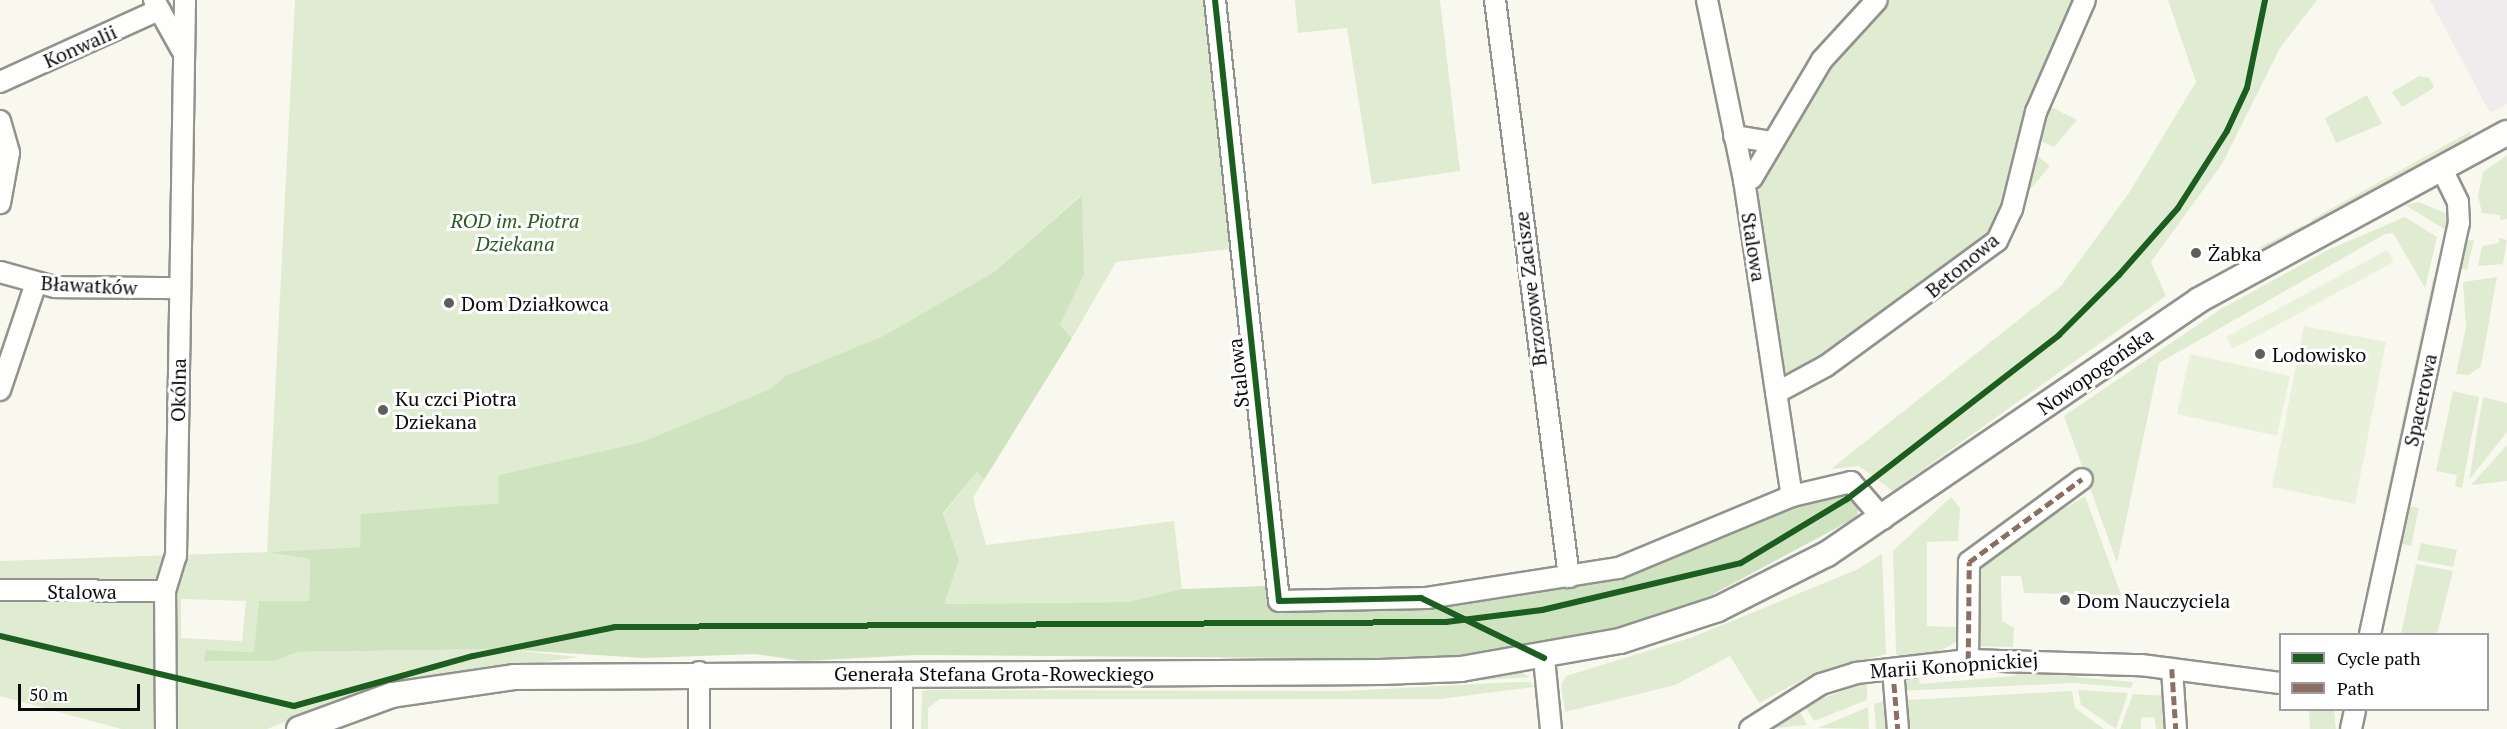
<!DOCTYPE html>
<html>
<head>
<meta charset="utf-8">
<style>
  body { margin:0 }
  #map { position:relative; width:2507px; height:729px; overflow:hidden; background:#f9f8ef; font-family:"PT Serif",serif }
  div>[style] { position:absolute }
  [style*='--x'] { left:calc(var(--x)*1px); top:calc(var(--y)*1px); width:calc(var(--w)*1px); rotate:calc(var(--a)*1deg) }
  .industrial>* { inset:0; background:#f0ebec }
  .green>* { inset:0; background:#e0ecd1 }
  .forest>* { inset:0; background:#d0e3c0 }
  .pitch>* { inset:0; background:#eaf1da }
  .roads { filter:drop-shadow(2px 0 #92928e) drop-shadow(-2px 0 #92928e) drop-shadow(0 2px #92928e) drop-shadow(0 -2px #92928e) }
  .minor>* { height:20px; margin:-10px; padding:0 10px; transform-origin:10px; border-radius:10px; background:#fefefd }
  .tertiary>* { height:24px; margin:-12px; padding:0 12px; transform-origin:12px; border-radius:12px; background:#fefefd }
  .quiet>* { height:4.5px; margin-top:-2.25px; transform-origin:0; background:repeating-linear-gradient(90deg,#8d6e63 0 9px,transparent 0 13.5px) }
  .cycleway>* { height:6px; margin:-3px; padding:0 3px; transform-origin:3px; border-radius:3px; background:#1b5e20 }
  .dots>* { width:16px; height:16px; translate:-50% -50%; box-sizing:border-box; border:3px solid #fff; border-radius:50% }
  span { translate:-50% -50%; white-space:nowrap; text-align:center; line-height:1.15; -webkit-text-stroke:6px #fff; paint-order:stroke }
  .street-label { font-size:20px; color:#0b0b0b }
  .park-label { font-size:20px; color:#2a5b23; font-style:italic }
  .poi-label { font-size:20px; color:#0b0b0b }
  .left { translate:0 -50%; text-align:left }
  .legend { position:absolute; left:2279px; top:633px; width:210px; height:78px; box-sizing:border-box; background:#fff; border:2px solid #9d9d9d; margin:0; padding:8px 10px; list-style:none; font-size:18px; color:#0b0b0b }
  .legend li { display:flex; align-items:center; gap:12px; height:30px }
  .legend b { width:30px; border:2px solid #9d9d9d }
  .scale { position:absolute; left:18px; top:684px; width:122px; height:27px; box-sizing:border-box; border:3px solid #0b0b0b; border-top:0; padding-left:8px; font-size:18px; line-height:21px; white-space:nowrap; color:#0b0b0b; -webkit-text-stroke:4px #fff; paint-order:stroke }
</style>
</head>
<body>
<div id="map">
  <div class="industrial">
    <div style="clip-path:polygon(2430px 0,2507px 0,2507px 104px,2490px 113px)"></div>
  </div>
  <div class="green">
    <div style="clip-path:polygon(evenodd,295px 0,1203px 0,1230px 249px,1116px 262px,1072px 338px,1060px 325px,1084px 275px,1081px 195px,994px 272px,883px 336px,785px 376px,770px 389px,642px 442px,498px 475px,500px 503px,362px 514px,360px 547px,271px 552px,310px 559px,309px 601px,259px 601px,255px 652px,206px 650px,274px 661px,298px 652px,500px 649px,579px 657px,377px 686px,267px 729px,121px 729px,0 696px,0 561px,267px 552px,295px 0,181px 599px,246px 601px,242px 641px,181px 638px,181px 599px)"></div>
    <div style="clip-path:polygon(1295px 0,1440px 0,1460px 171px,1372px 184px,1347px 28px,1298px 33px)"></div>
    <div style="clip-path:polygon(1888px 0,2076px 0,1990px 235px,1823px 360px,1788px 373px,1781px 369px,1766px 268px,1757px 198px,1760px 182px,1828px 63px)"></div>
    <div style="clip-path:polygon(2168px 0,2317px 0,2280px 48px,2222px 164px,2151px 262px,2166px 296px,1893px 491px,1859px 466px,1831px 469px,2061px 286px,2129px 193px,2196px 82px)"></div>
    <div style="clip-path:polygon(2419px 76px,2430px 78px,2434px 88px,2402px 107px,2392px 92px)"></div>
    <div style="clip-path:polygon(2367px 95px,2382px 124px,2336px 143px,2325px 118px)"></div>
    <div style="clip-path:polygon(2049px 106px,2077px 120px,2054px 147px,2043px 142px,2041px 133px)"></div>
    <div style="clip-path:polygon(2471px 131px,2469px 140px,2314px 225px,2311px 220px)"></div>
    <div style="clip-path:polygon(2507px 155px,2507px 219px,2500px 220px,2500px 215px,2482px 213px,2478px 196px,2483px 172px)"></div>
    <div style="clip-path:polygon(2038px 156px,2050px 166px,2028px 192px,2031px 159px)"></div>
    <div style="clip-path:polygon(2419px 202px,2445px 213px,2449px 232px,2405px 205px)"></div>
    <div style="clip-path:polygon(2405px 217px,2437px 237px,2425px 288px,2393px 233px,2385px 234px,2159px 363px,2117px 563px,2064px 416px,2221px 309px,2330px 249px)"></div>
    <div style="clip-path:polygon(2303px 225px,2305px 231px,2242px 264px,2236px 260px)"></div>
    <div style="clip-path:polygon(2499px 238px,2507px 240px,2503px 264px,2478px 266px,2482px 246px,2499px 243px)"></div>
    <div style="clip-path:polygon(2474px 240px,2467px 270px,2457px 267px,2463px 241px)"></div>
    <div style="clip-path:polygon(2497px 277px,2481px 366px,2469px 375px,2456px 374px,2466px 327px,2463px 282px)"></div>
    <div style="clip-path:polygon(2433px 278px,2439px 279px,2389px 508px,2383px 511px)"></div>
    <div style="clip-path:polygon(2453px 391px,2479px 397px,2462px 488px,2455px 486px,2457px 475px,2436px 471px)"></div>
    <div style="clip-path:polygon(2483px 397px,2507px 403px,2507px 432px,2469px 480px)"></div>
    <div style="clip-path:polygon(2507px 445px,2507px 481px,2471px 485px)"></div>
    <div style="clip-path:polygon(977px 472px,984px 480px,973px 498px,986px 545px,1174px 521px,1182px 589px,1127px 602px,943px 604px,959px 560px,943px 514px)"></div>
    <div style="clip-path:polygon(2085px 496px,2121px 595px,2024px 593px,2021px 576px,2001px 576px,2002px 621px,2014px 628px,2013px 647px,1974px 646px,1974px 574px,1981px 559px)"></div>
    <div style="clip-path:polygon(1951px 497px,1960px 508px,1958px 541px,1927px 542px,1927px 626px,1956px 627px,1960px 640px,1934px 654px,1896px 655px,1893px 551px)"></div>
    <div style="clip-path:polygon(2410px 506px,2419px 508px,2411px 546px,2397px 543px)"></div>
    <div style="clip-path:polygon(2421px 543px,2457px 550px,2453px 567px,2417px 560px)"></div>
    <div style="clip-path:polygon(1882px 554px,1886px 654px,1813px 674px,1759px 703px,1730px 656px,1675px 685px,1565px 712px,1561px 685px,1566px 676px,1693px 637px,1856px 570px)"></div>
    <div style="clip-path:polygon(2416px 564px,2453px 571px,2437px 634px,2401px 634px)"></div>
    <div style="clip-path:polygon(2020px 666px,2071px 667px,2075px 677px,2133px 682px,2131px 688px,2074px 683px,1900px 691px,1901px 683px,1918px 675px,1920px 684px,2015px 676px)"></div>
    <div style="clip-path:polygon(1520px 672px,1530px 677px,1411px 685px,927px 686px,1456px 679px)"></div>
    <div style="clip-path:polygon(1516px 682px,1531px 682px,1533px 687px,1440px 699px,940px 699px,928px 708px,928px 729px,921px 729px,922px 691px,928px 690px,1345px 691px)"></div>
    <div style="clip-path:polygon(1867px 682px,1867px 700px,1814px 721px,1804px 705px)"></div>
    <div style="clip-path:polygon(2078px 690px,2128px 693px,2116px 729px,2081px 705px)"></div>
    <div style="clip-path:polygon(2072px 691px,2075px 708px,2104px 729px,1909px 729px,1908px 700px)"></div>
    <div style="clip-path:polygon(2133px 694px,2168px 696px,2170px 729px,2156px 729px,2154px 717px,2141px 718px,2141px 729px,2120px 729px)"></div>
    <div style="clip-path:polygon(1887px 700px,1888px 729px,1876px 729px,1874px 704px)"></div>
    <div style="clip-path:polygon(1868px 707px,1869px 729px,1818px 728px)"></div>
    <div style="clip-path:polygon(1798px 708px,1807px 725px,1765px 729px)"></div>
    <div style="clip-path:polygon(2309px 710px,2334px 710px,2336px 729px,2310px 729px)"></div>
  </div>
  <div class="forest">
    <div style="clip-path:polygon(1082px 195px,1084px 275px,1060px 325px,1072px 338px,984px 480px,977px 472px,943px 513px,959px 560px,944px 604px,1127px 602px,1182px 589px,1266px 586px,1269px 610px,1392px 608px,1727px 533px,1828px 492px,1860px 500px,1857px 517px,1715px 593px,1710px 601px,1630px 627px,1452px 659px,916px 655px,802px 661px,755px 654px,644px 658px,500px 649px,298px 652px,274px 661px,204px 661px,206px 650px,254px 652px,259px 601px,309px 601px,310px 559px,267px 552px,360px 547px,361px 514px,499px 503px,498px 475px,642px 442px,770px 389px,785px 376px,883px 336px,994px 272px)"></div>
  </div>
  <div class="pitch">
    <div style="clip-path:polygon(2387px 250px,2394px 262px,2233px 349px,2226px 337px)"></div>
    <div style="clip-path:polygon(2304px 326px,2386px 342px,2355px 504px,2272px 487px)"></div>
    <div style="clip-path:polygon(2190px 354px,2290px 376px,2277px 436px,2177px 414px)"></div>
  </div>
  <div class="roads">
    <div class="minor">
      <div style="--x:154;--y:0;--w:57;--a:60.8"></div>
      <div style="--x:1215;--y:0;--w:604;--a:83.92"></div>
      <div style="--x:1279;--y:601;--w:148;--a:-1.2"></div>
      <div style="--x:1427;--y:598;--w:194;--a:-8.9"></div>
      <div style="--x:1619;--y:568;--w:187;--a:-22.6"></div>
      <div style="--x:1495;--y:0;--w:582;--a:82.69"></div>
      <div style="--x:1707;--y:0;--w:184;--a:78.4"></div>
      <div style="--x:1744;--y:180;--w:320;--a:81.4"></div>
      <div style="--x:1792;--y:496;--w:61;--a:-13.3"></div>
      <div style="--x:1851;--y:482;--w:49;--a:49.1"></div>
      <div style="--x:0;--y:82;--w:175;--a:-24.4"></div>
      <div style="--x:0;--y:121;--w:33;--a:74"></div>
      <div style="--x:9;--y:153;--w:51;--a:100.2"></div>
      <div style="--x:1734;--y:136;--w:37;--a:9"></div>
      <div style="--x:1744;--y:180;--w:8;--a:-14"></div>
      <div style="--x:1752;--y:178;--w:137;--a:-59.3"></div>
      <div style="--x:1822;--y:60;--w:81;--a:-47.5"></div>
      <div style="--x:0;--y:272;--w:57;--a:15.3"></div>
      <div style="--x:55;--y:287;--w:124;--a:0.5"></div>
      <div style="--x:0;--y:390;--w:113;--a:-71.4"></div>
      <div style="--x:1776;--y:393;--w:57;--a:-28.4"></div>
      <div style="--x:1826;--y:366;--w:212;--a:-36.2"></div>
      <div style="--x:1997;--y:241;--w:35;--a:-65"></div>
      <div style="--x:2012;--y:209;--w:100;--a:-76.1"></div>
      <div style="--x:2036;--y:112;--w:122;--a:-66.4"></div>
      <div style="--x:0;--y:590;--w:165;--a:0.3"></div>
      <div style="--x:2370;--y:634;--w:421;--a:-77.8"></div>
      <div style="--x:2459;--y:223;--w:21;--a:-93"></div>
      <div style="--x:2458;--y:202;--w:37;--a:-116"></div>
      <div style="--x:1544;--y:658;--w:71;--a:84.4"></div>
      <div style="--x:1968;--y:660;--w:98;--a:-89.4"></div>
      <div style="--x:1969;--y:562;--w:140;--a:-36.3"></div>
      <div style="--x:2172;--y:669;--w:60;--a:86.2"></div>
      <div style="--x:1893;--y:670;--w:59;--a:85.2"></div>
      <div style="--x:166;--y:729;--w:138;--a:-90.4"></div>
      <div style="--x:165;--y:591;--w:37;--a:-73"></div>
      <div style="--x:176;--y:556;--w:556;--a:-89.07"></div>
      <div style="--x:699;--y:729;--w:57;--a:-90"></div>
      <div style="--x:902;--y:729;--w:54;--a:-90"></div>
      <div style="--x:1750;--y:729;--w:84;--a:-32.4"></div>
      <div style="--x:1821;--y:684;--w:37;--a:-17"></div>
      <div style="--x:1856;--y:673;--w:113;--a:-6.6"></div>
      <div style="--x:1968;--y:660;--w:173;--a:1.7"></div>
      <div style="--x:2141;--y:665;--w:140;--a:7.4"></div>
      <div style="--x:2351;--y:729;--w:19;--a:-78"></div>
    </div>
    <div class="tertiary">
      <div style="--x:299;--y:729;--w:99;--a:-20.1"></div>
      <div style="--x:392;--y:695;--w:123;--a:-8.4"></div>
      <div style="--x:514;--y:677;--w:867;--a:-0.33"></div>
      <div style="--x:1381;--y:672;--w:80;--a:-2.1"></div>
      <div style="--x:1461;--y:669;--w:161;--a:-10"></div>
      <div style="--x:1620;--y:641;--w:103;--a:-18.1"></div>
      <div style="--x:1718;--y:609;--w:122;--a:-26.8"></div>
      <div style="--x:1827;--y:554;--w:450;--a:-34.3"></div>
      <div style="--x:2199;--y:300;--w:350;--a:-28.5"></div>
    </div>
  </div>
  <div class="quiet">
    <div style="--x:1968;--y:660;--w:98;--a:-89.4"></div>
    <div style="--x:1969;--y:562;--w:140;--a:-36.3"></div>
    <div style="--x:2172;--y:669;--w:60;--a:86.2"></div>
    <div style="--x:1893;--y:670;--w:59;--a:85.2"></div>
  </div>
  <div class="cycleway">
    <div style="--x:1215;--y:0;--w:604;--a:83.92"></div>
    <div style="--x:1279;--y:601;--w:142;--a:-1.2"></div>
    <div style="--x:1421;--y:598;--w:137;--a:26"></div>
    <div style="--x:0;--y:636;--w:302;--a:13.4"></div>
    <div style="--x:294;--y:706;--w:186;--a:-15.6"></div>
    <div style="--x:473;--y:656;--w:145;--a:-11.5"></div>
    <div style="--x:615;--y:627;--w:831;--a:-0.34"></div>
    <div style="--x:1446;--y:622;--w:97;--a:-7.1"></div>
    <div style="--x:1542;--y:610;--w:204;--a:-13.3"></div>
    <div style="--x:1741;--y:563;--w:124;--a:-31.1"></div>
    <div style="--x:1847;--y:499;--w:268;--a:-37.7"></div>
    <div style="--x:2059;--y:335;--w:85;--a:-45"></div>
    <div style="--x:2119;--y:275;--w:89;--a:-48.6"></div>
    <div style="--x:2178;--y:208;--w:91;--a:-57.5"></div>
    <div style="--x:2227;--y:131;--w:47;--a:-65.1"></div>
    <div style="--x:2247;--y:88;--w:90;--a:-78.4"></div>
  </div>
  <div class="dots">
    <div style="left:2196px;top:253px;background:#5e5e5b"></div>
    <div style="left:449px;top:303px;background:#5e5e5b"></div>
    <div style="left:2260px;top:354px;background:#5e5e5b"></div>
    <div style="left:383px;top:410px;background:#5e5e5b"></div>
    <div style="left:2065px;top:600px;background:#5e5e5b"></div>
  </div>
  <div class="street-label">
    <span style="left:80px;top:46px;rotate:-24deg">Konwalii</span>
    <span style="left:1754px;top:247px;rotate:81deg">Stalowa</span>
    <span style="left:1962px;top:265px;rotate:-40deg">Betonowa</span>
    <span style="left:89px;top:285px;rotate:3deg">Bławatków</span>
    <span style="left:1530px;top:289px;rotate:-97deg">Brzozowe Zacisze</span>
    <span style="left:2095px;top:371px;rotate:-35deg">Nowopogońska</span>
    <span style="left:1238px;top:373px;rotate:-96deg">Stalowa</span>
    <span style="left:178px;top:390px;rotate:-89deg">Okólna</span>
    <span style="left:2420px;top:400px;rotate:-78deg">Spacerowa</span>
    <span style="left:82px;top:591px">Stalowa</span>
    <span style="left:1954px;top:665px;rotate:-4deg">Marii Konopnickiej</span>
    <span style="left:994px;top:673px">Generała Stefana Grota-Roweckiego</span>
  </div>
  <div class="park-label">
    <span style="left:515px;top:232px">ROD im. Piotra<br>Dziekana</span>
  </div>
  <div class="poi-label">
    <span class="left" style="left:2208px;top:253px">Żabka</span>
    <span class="left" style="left:461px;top:303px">Dom Działkowca</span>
    <span class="left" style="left:2272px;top:354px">Lodowisko</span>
    <span class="left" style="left:395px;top:410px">Ku czci Piotra<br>Dziekana</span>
    <span class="left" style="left:2077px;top:600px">Dom Nauczyciela</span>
  </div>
  <ul class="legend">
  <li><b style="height:8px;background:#1b5e20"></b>Cycle path</li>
  <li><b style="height:8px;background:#8d6e63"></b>Path</li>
  </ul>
  <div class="scale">50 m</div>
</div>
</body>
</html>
